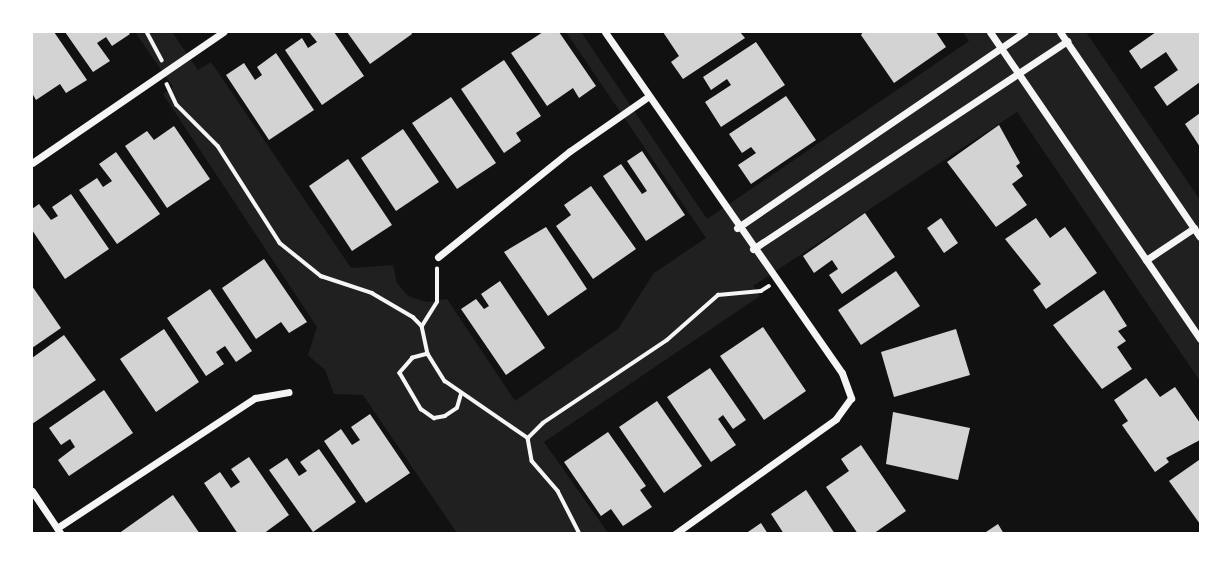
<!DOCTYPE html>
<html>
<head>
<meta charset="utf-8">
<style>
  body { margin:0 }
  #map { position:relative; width:1232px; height:565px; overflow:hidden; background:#111; font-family:Montserrat,sans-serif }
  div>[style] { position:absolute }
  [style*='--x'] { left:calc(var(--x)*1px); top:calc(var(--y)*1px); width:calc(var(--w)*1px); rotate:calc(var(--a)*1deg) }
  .green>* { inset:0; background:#202020 }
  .building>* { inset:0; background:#d3d3d3 }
  .path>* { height:3.5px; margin:-1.75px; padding:0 1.75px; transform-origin:1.75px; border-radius:1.75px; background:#f5f5f5 }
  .minor>* { height:7px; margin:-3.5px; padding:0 3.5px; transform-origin:3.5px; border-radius:3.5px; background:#f5f5f5 }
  span { translate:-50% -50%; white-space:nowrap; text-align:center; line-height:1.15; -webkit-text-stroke:7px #fff; paint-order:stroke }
  .frame { position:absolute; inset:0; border:33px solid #fff; pointer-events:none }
</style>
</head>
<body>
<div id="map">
  <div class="green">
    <div style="clip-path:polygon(135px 32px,172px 32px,198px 70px,211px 62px,351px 268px,393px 265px,397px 283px,408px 296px,427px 302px,447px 299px,515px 401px,618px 329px,654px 273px,706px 238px,566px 32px,581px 32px,707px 219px,969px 41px,963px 32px,1086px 32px,1200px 200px,1200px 381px,1017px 112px,753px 286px,760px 296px,544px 442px,608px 533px,457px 533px,363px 395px,334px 394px,325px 370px,308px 355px,317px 327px,163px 94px,173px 87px)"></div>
  </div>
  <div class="building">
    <div style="clip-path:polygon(32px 32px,54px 32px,87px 80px,66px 93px,60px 84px,36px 100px,32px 93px)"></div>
    <div style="clip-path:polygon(65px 32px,128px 32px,130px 34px,112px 46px,106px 37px,97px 43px,110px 61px,93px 72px)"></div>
    <div style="clip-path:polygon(309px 32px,334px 32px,364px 76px,322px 105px,285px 50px,302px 38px,308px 48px,317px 42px)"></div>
    <div style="clip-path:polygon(347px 32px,411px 32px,412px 34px,370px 64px)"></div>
    <div style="clip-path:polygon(543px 32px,559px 32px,596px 86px,579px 98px,573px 88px,547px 106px,511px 53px)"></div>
    <div style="clip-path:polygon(663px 32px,740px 32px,745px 38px,683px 79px,671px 62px,679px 56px)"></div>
    <div style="clip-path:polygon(863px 32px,936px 32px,946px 47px,894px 83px,861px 35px)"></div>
    <div style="clip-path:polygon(1156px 32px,1200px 32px,1200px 82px,1167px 106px,1154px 87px,1178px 70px,1166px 52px,1141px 69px,1129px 51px)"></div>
    <div style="clip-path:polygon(756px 42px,785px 85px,721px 127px,705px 102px,731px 85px,727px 79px,711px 90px,703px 77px)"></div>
    <div style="clip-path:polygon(276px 53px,314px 110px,269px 140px,226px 75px,244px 63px,255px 80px,262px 75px,257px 67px)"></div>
    <div style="clip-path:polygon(504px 60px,541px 116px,516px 133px,521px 141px,504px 153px,461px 89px)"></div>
    <div style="clip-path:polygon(786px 96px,816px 140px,751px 184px,738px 165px,756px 153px,751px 147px,742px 153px,729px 134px)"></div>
    <div style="clip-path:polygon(451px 97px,496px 163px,457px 189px,412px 123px)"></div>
    <div style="clip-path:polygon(1200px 113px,1200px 147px,1185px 124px)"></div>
    <div style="clip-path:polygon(999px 125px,1020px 163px,1016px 166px,1023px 176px,1012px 184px,1027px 205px,996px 227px,947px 162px)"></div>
    <div style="clip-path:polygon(174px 126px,210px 179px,167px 208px,125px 146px,147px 131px,154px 140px)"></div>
    <div style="clip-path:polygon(403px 129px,439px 182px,396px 211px,361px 158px)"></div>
    <div style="clip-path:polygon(642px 151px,685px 215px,646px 241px,603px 176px,621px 164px,642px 194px,647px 191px,627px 161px)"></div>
    <div style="clip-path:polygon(116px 152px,160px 214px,117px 244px,79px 190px,97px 178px,103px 187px,112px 181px,99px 164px)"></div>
    <div style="clip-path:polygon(348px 159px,392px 225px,352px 251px,309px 186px)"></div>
    <div style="clip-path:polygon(591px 186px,636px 249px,593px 279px,556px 226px,571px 215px,564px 205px)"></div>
    <div style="clip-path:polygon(71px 194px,109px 249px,65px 279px,32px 230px,32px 209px,39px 204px,51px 220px,58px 216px,52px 207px)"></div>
    <div style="clip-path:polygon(865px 213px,895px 257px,842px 294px,829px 275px,838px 269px,832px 260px,814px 273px,803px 256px)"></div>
    <div style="clip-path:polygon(941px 218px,958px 243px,944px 253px,927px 228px)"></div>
    <div style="clip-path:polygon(1036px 218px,1050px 238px,1065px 227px,1097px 273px,1046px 309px,1033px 290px,1041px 284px,1005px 239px)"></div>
    <div style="clip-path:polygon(546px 227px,587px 289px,548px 316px,504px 252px)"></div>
    <div style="clip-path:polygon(264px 259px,307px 322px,289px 333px,281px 322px,256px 339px,222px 288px)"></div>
    <div style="clip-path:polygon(896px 271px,920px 306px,861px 345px,838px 310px)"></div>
    <div style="clip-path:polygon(500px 281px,545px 348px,506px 375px,461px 309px,476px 299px,484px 309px,489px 306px,481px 294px)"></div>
    <div style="clip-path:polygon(32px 286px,61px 328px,32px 348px)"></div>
    <div style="clip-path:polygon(210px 289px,252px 351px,236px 362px,225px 346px,216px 352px,224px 364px,206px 376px,167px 318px)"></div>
    <div style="clip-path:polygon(1104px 290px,1127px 326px,1118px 331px,1126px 341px,1117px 347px,1132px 369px,1102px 389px,1053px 325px)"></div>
    <div style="clip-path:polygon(763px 327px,806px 391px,764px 420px,720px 356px)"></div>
    <div style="clip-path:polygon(164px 329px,199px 382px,156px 412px,120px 359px)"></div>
    <div style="clip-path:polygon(956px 329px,970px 375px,894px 397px,881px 352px)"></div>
    <div style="clip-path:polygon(64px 335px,96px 380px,32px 424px,32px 358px)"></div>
    <div style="clip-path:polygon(710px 368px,746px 420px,733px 429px,723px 415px,718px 419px,736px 445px,711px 462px,667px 397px)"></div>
    <div style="clip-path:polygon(1146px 378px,1160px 397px,1175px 387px,1200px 423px,1200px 440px,1166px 458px,1169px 462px,1155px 472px,1122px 425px,1128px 421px,1114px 400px)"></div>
    <div style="clip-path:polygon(104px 390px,133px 433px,69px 476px,58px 460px,75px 447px,70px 439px,61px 445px,49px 428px)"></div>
    <div style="clip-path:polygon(657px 401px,702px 466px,664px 493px,619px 427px)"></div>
    <div style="clip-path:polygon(893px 412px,970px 428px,958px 480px,886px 464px)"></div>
    <div style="clip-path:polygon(370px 414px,410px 473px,366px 503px,324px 441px,341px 429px,352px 445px,360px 440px,351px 427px)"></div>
    <div style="clip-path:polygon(608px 432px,646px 486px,640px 490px,652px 507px,623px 526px,611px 509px,601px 516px,564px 462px)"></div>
    <div style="clip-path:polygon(861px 445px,906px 511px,873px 534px,858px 534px,826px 487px,849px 471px,841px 459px)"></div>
    <div style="clip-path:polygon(319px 449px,356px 502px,313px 532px,269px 470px,287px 458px,299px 476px,307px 471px,300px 462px)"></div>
    <div style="clip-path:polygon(249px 457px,289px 515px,263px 534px,238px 534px,204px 483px,220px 472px,231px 488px,240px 482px,231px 469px)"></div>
    <div style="clip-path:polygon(1199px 460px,1200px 461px,1200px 524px,1169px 481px)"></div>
    <div style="clip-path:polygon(806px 490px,835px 534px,784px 534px,771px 514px)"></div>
    <div style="clip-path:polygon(173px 495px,200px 534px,118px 534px)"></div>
    <div style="clip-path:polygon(761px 523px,768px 534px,745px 534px)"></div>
    <div style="clip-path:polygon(998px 524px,1004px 534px,983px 534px)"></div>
  </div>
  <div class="path">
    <div style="--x:147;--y:32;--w:32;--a:62"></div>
    <div style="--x:167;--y:84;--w:23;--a:65"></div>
    <div style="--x:177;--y:105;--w:58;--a:45"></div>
    <div style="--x:218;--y:146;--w:115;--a:57.4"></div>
    <div style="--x:280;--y:243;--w:53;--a:38.8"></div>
    <div style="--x:321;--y:276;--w:54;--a:18.4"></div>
    <div style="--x:372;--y:293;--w:48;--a:30.3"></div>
    <div style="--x:413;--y:317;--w:13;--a:45"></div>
    <div style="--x:422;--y:326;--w:29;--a:78"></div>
    <div style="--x:428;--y:354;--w:32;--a:58"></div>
    <div style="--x:445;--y:381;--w:101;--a:34.5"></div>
    <div style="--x:528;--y:438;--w:23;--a:80"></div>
    <div style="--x:532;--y:461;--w:40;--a:49"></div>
    <div style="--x:558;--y:491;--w:48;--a:62.9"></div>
    <div style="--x:422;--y:326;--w:28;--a:-58"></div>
    <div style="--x:437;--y:302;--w:33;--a:-90"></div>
    <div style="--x:428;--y:354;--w:16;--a:165"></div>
    <div style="--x:413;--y:358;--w:20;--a:131"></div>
    <div style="--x:400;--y:373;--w:42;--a:59.7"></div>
    <div style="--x:421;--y:409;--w:16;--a:35"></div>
    <div style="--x:434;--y:418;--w:11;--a:-10"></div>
    <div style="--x:445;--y:416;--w:14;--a:-34"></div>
    <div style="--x:457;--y:408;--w:15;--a:-74"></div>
    <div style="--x:528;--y:438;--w:21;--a:-45"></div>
    <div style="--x:543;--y:423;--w:149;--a:-33.8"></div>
    <div style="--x:667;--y:340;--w:68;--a:-41.4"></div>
    <div style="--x:718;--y:295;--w:43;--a:-5.3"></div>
    <div style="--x:761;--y:291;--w:9;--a:-32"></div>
  </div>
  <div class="minor">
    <div style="--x:605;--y:32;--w:415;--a:55.2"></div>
    <div style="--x:842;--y:373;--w:27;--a:70"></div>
    <div style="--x:851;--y:398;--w:26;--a:126"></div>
    <div style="--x:836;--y:419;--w:198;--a:144.5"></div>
    <div style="--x:990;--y:32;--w:372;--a:55.6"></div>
    <div style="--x:1060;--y:32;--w:248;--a:55.7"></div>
    <div style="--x:32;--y:163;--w:232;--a:-34.4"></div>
    <div style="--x:737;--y:228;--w:348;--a:-34.3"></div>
    <div style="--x:753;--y:249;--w:377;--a:-33.5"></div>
    <div style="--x:438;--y:257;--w:169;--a:-38.8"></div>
    <div style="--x:570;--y:151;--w:96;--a:-34.8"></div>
    <div style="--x:1146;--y:260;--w:58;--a:-33.7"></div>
    <div style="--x:32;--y:491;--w:52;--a:56"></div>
    <div style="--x:57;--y:528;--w:237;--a:-33.3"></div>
    <div style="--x:255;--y:398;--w:34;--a:-10"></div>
  </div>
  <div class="frame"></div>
</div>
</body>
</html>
